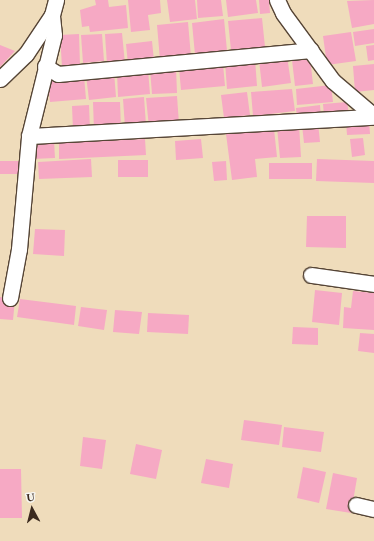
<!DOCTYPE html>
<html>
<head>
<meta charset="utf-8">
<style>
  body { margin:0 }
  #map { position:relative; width:374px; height:541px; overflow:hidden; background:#efdcbb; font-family:"EB Garamond",serif }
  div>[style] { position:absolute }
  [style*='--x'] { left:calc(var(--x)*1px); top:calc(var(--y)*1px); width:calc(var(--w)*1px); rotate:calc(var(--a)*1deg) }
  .building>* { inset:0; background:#f6a9c4 }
  .roads { filter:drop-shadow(1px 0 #564536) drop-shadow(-1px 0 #564536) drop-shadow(0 1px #564536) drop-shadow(0 -1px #564536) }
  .minor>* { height:15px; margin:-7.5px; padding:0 7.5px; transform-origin:7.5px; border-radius:7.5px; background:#fff }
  span { translate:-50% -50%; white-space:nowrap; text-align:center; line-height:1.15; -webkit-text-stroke:4px #f6f6f2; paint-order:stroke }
  .north { position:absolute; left:12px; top:489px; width:40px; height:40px; -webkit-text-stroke:3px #f6f6f2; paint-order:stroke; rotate:353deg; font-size:11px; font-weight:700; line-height:16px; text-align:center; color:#3b2a1e }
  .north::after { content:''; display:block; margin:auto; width:14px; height:18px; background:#3b2a1e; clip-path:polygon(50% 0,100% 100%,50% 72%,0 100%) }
</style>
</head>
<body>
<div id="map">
  <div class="building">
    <div style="clip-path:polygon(95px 0,108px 0,109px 7px,126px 5px,128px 28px,90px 32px,89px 26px,82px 27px,80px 10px,96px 5px)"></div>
    <div style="clip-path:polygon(128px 0,160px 0,161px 13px,148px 15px,150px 30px,131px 32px)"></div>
    <div style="clip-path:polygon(167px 0,195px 0,197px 19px,170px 22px)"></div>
    <div style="clip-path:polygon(197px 0,221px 0,223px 16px,198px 18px)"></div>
    <div style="clip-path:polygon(226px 0,256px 0,258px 13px,228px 17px)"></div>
    <div style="clip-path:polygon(259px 0,269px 0,270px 13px,260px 14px)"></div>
    <div style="clip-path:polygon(374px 0,374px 24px,352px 28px,347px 1px)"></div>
    <div style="clip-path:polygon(262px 18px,265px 47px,231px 50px,228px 21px)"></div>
    <div style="clip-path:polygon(224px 19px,227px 51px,195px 55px,192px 23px)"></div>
    <div style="clip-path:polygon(188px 22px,191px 57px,160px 60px,157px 25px)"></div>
    <div style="clip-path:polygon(374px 29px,374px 43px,355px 46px,353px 32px)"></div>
    <div style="clip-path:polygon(351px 32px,356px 61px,327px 65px,323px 36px)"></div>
    <div style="clip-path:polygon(122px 33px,125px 64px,107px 65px,105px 34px)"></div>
    <div style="clip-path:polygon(79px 34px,80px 66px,62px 67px,60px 35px)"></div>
    <div style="clip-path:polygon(102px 34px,104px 61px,83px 63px,81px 35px)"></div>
    <div style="clip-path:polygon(152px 41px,154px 61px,128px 64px,126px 44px)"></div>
    <div style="clip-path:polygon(0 45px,15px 51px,0 67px)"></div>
    <div style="clip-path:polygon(374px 45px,374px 60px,368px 61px,366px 46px)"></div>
    <div style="clip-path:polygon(287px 56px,291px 83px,262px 87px,259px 60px)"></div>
    <div style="clip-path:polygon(310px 58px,313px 84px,295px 86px,292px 60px)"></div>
    <div style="clip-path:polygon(255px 59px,257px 86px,227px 89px,225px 62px)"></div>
    <div style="clip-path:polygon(223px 64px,225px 86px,181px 90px,179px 68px)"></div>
    <div style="clip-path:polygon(374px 64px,374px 90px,355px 92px,353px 66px)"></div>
    <div style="clip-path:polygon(176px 68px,177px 93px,152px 94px,150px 69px)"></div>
    <div style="clip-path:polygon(148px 70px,150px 94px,118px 97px,117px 72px)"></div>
    <div style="clip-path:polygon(114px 72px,116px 97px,89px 100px,86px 75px)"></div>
    <div style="clip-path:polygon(84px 76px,86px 99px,50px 102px,48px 79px)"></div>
    <div style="clip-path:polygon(331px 85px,333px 102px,297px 105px,296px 89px)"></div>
    <div style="clip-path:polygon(292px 89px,295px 111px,253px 116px,251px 92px)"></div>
    <div style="clip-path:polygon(247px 92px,250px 115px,224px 118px,221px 95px)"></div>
    <div style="clip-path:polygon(177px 96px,179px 124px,149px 127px,146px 98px)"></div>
    <div style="clip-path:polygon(144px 97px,146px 125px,125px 127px,123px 99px)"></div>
    <div style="clip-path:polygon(93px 102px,120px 102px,121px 129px,94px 131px)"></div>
    <div style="clip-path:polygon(347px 102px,349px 114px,324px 116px,323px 104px)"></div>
    <div style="clip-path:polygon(89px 105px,90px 130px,73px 130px,72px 106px)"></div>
    <div style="clip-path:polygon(320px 105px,321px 116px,297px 119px,296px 108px)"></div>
    <div style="clip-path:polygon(369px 121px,370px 134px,347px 135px,346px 122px)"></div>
    <div style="clip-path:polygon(318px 123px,320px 142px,304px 143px,302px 125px)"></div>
    <div style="clip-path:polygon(299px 125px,301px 157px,280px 158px,277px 127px)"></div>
    <div style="clip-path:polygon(274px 129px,277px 157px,255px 159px,257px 177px,232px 180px,226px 134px)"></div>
    <div style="clip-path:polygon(363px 138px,365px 155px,352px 157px,350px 139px)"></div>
    <div style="clip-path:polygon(145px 139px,146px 155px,59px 159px,59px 143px)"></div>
    <div style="clip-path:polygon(201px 139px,203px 158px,176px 160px,175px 141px)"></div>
    <div style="clip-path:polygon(31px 141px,54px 141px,55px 158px,32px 159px)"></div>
    <div style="clip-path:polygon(91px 159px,92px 177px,39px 179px,38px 162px)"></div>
    <div style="clip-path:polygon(317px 159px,374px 161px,374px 183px,316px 181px)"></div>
    <div style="clip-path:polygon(118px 160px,148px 160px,148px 177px,118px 177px)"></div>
    <div style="clip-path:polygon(0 161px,23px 161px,22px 174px,0 174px)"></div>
    <div style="clip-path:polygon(226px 161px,227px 180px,214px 181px,212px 162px)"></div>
    <div style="clip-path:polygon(269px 163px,312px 163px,312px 179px,269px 179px)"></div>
    <div style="clip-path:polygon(307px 216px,346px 216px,346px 248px,306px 247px)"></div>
    <div style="clip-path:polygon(35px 229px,65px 230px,64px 256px,33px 254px)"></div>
    <div style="clip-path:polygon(315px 290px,342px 293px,339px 325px,312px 322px)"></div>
    <div style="clip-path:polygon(353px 291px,374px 293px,374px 330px,343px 328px,344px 307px,351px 308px)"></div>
    <div style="clip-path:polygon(0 297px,15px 299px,13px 320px,0 319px)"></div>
    <div style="clip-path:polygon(20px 299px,76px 306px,74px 325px,17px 317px)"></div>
    <div style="clip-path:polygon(81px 307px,107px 310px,104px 330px,78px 326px)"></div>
    <div style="clip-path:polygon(115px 310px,142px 312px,139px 334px,113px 332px)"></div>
    <div style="clip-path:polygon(148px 313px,189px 315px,188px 334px,147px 332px)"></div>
    <div style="clip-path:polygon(293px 327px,318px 328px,318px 345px,292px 344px)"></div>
    <div style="clip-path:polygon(360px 333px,374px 334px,374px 353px,358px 351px)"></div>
    <div style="clip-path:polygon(244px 420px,282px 425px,279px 445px,241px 440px)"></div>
    <div style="clip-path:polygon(284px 427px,324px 432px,321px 452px,282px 447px)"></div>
    <div style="clip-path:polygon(83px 437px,106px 440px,102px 469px,80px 466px)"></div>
    <div style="clip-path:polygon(136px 444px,162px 450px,156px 479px,130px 474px)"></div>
    <div style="clip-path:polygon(206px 459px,233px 464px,229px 488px,201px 483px)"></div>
    <div style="clip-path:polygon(303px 467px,326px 472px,319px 503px,297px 498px)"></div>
    <div style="clip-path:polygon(0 469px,21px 469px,22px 518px,0 518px)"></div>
    <div style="clip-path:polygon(333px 473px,357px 478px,351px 513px,326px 509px)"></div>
  </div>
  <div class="roads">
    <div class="minor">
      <div style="--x:277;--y:0;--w:14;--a:65"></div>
      <div style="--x:283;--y:13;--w:84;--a:53.7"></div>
      <div style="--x:333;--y:81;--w:54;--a:40.5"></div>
      <div style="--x:45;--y:66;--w:15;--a:32"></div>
      <div style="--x:58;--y:74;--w:254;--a:-5.4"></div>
      <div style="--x:0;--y:79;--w:36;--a:-44"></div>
      <div style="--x:26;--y:54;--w:47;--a:-56.3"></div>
      <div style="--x:52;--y:15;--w:16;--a:-75"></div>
      <div style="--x:29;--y:136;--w:346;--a:-3.2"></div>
      <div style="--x:311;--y:275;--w:64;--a:8.1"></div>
      <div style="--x:10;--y:298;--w:50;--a:-79.6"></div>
      <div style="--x:19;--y:249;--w:113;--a:-84.9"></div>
      <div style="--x:29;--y:136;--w:104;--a:-76.1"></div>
      <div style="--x:54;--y:35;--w:20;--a:-96"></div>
      <div style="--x:356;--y:505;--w:18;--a:13"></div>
    </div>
  </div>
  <div class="north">U</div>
</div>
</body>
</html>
